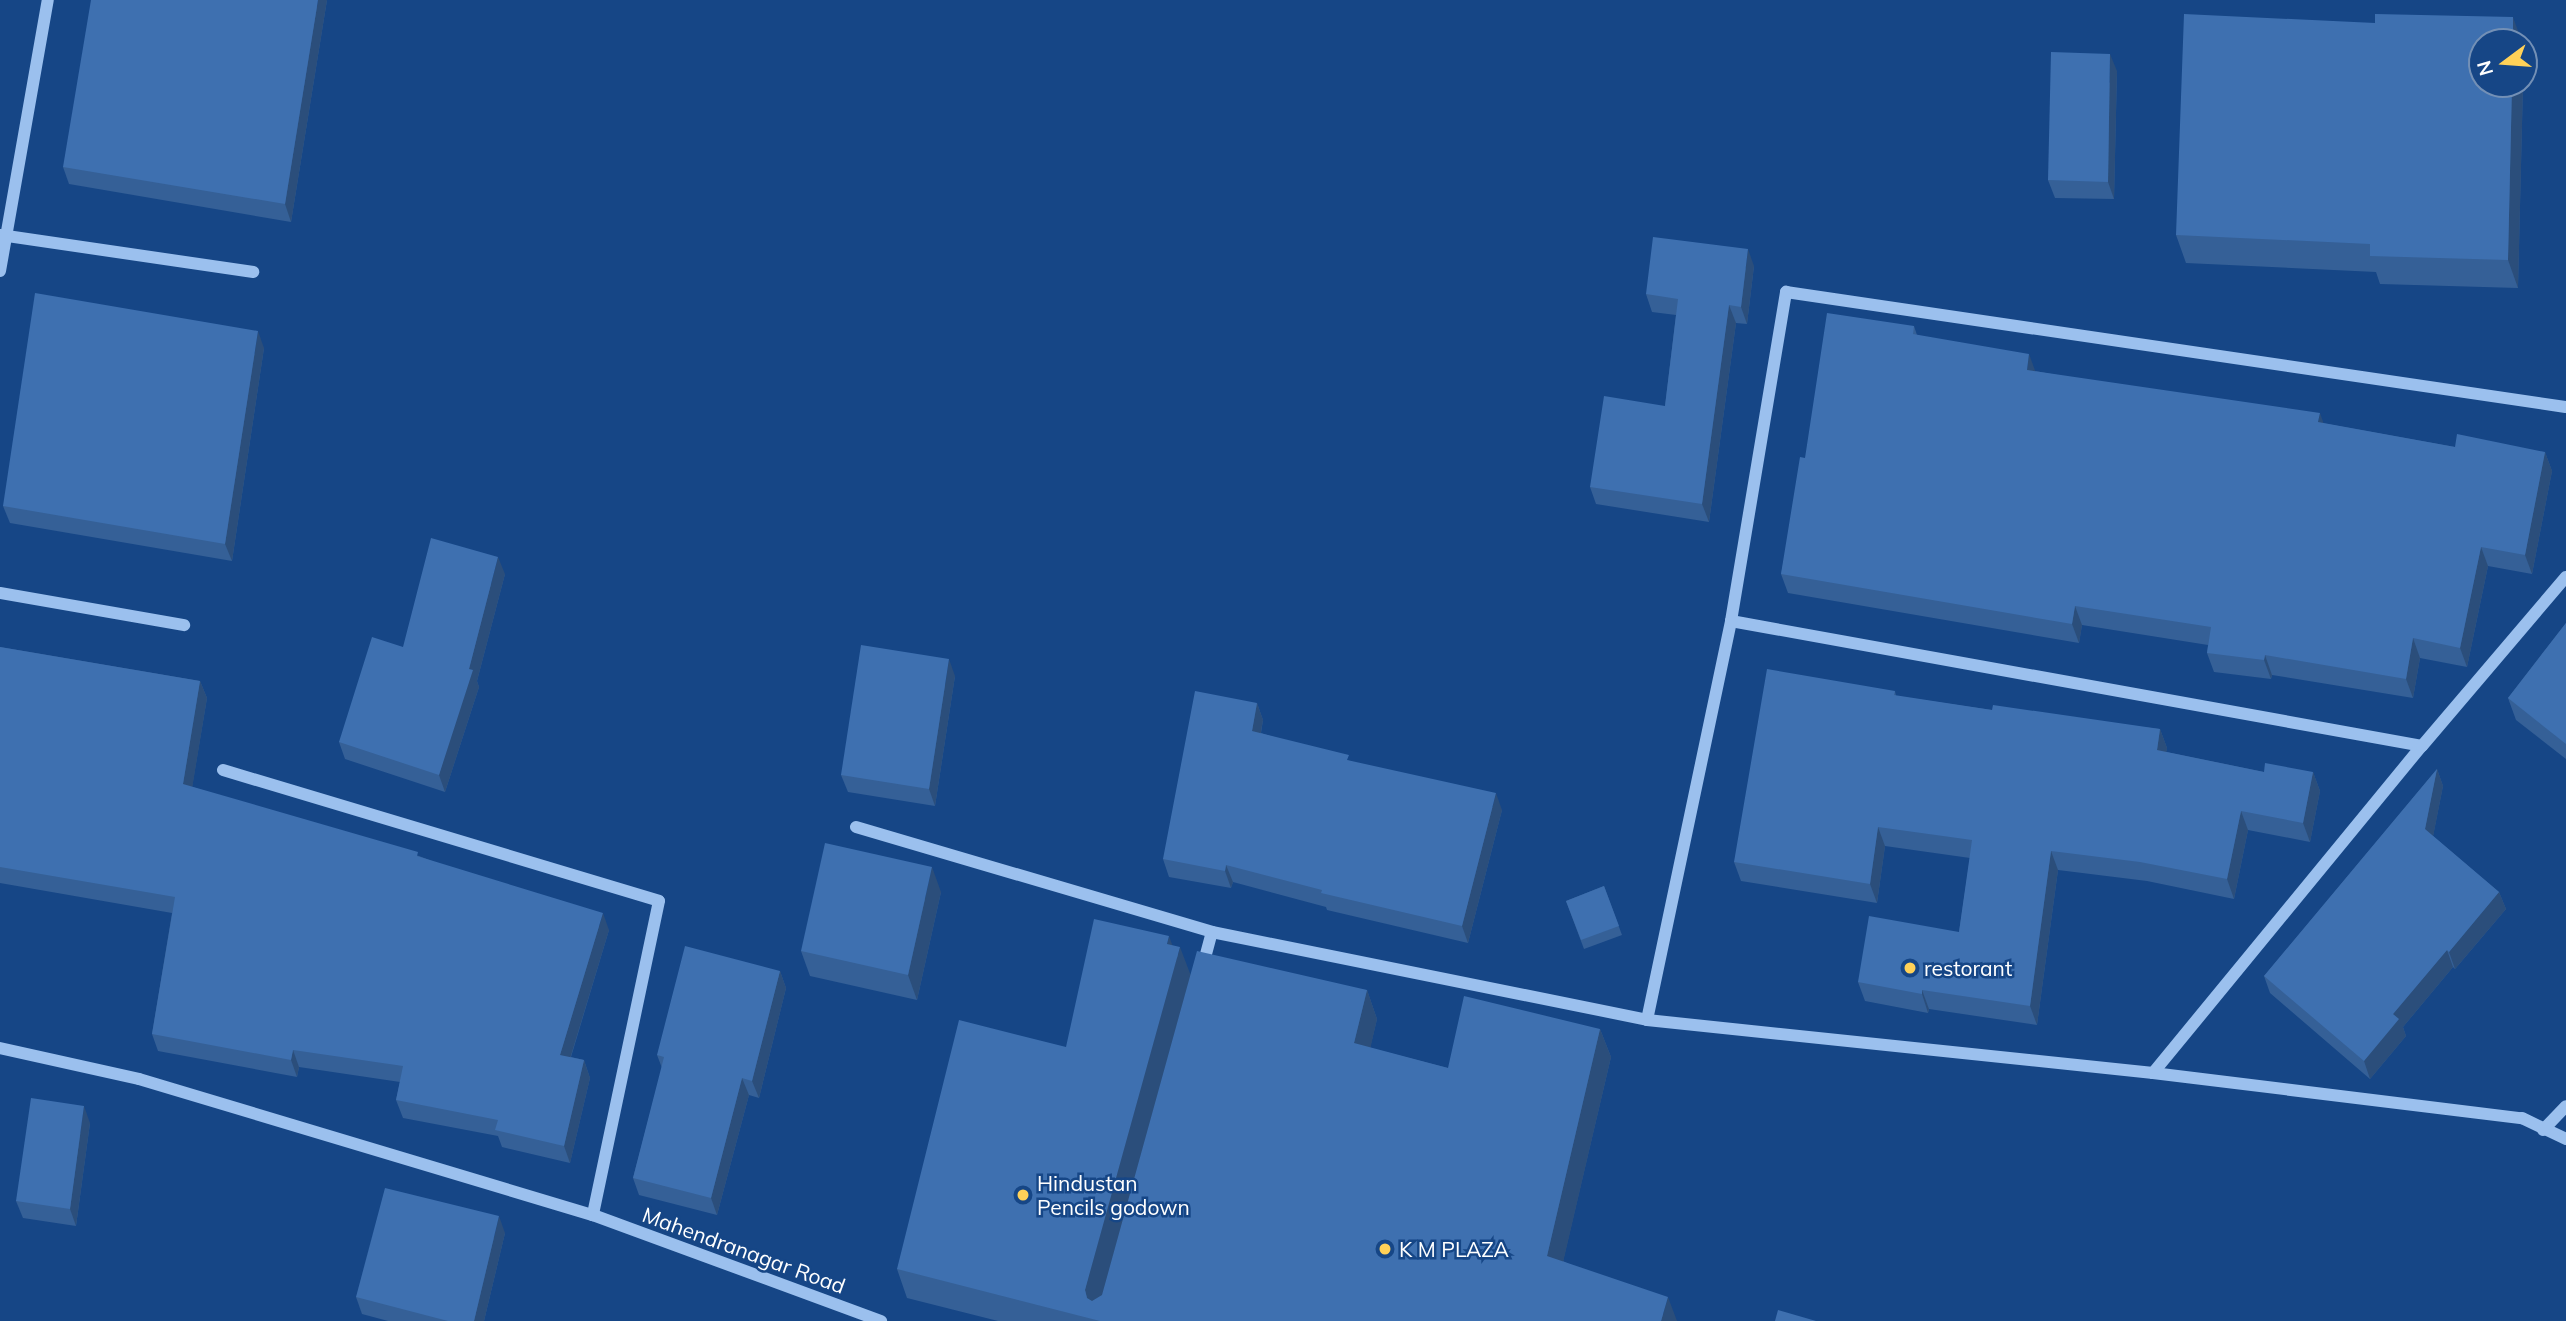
<!DOCTYPE html>
<html>
<head>
<meta charset="utf-8">
<style>
  body { margin:0 }
  #map { position:relative; width:2566px; height:1321px; overflow:hidden; background:#164686; font-family:Mulish,sans-serif }
  div>[style] { position:absolute }
  [style*='--x'] { left:calc(var(--x)*1px); top:calc(var(--y)*1px); width:calc(var(--w)*1px); rotate:calc(var(--a)*1deg) }
  .minor>* { height:12px; margin:-6px; padding:0 6px; transform-origin:6px; border-radius:6px; background:#9bc0ee }
  .wall>* { inset:0; background:#356097 }
  .shaded-wall>* { inset:0; background:#2b4e7b }
  .building>* { inset:0; background:#3e70b0 }
  .dots>* { width:19px; height:19px; translate:-50% -50%; box-sizing:border-box; border:4px solid #164686; border-radius:50% }
  span { translate:-50% -50%; white-space:nowrap; text-align:center; line-height:1.15; -webkit-text-stroke:5px #164686; paint-order:stroke }
  .poi-label { font-size:21px; color:#fff }
  .left { translate:0 -50%; text-align:left }
  .street-label { font-size:21px; color:#fff }
  .north { position:absolute; left:2468px; top:28px; width:70px; height:70px; box-sizing:border-box; background:#164686; border:2px solid #7390b6; border-radius:50%; rotate:254deg; font-size:19px; font-weight:700; line-height:28px; text-align:center; color:#fff }
  .north::after { content:''; display:block; margin:auto; width:24px; height:32px; background:#ffd158; clip-path:polygon(50% 0,100% 100%,50% 72%,0 100%) }
</style>
</head>
<body>
<div id="map">
  <div class="minor">
    <div style="--x:0;--y:235;--w:256;--a:8.3"></div>
    <div style="--x:0;--y:271;--w:275;--a:-80"></div>
    <div style="--x:0;--y:593;--w:187;--a:9.9"></div>
    <div style="--x:1731;--y:621;--w:702;--a:10.25"></div>
    <div style="--x:223;--y:770;--w:455;--a:16.7"></div>
    <div style="--x:659;--y:901;--w:321;--a:101.9"></div>
    <div style="--x:856;--y:827;--w:371;--a:16.4"></div>
    <div style="--x:1212;--y:932;--w:444;--a:11.4"></div>
    <div style="--x:1647;--y:1020;--w:509;--a:5.98"></div>
    <div style="--x:2153;--y:1073;--w:372;--a:7"></div>
    <div style="--x:2522;--y:1118;--w:49;--a:25.5"></div>
    <div style="--x:1202;--y:969;--w:38;--a:-75"></div>
    <div style="--x:1647;--y:1020;--w:408;--a:-78.1"></div>
    <div style="--x:1731;--y:621;--w:334;--a:-80.5"></div>
    <div style="--x:1786;--y:292;--w:788;--a:8.39"></div>
    <div style="--x:0;--y:1048;--w:142;--a:12.6"></div>
    <div style="--x:139;--y:1079;--w:474;--a:16.7"></div>
    <div style="--x:593;--y:1215;--w:307;--a:20.2"></div>
    <div style="--x:2153;--y:1073;--w:423;--a:-50.6"></div>
    <div style="--x:2422;--y:746;--w:222;--a:-49.6"></div>
    <div style="--x:2543;--y:1130;--w:33;--a:-46"></div>
  </div>
  <div class="wall">
    <div style="clip-path:polygon(327px 0,291px 222px,69px 184px,63px 167px)"></div>
    <div style="clip-path:polygon(2117px 71px,2114px 199px,2055px 198px,2048px 180px)"></div>
    <div style="clip-path:polygon(2482px 84px,2523px 84px,2518px 288px,2380px 284px,2376px 272px,2186px 263px,2176px 235px)"></div>
    <div style="clip-path:polygon(1754px 266px,1747px 324px,1736px 323px,1709px 522px,1596px 504px,1590px 487px,1665px 406px,1676px 315px,1652px 312px,1646px 294px)"></div>
    <div style="clip-path:polygon(1914px 326px,1917px 335px,2035px 371px,2455px 447px,2545px 452px,2552px 471px,2532px 574px,2488px 566px,2467px 667px,2420px 658px,2413px 698px,2272px 675px,2271px 679px,2214px 672px,2207px 653px,2208px 645px,2082px 625px,2079px 643px,1788px 593px,1781px 574px,1805px 458px)"></div>
    <div style="clip-path:polygon(264px 348px,232px 561px,10px 523px,3px 506px)"></div>
    <div style="clip-path:polygon(505px 574px,477px 681px,479px 687px,445px 792px,345px 759px,339px 742px,403px 647px)"></div>
    <div style="clip-path:polygon(2566px 623px,2566px 759px,2516px 720px,2508px 698px)"></div>
    <div style="clip-path:polygon(0 647px,200px 681px,207px 698px,192px 787px,419px 856px,609px 930px,571px 1057px,584px 1060px,590px 1078px,570px 1163px,502px 1147px,498px 1136px,403px 1118px,396px 1100px,400px 1082px,299px 1067px,297px 1077px,158px 1051px,152px 1034px,172px 913px,0 883px)"></div>
    <div style="clip-path:polygon(955px 676px,935px 806px,848px 792px,841px 775px)"></div>
    <div style="clip-path:polygon(1895px 691px,1896px 696px,1992px 710px,2160px 729px,2167px 748px,2166px 752px,2264px 772px,2313px 772px,2320px 791px,2310px 842px,2248px 830px,2234px 899px,2147px 881px,2058px 870px,2037px 1025px,1929px 1009px,1928px 1013px,1865px 1001px,1858px 982px,1959px 932px,1970px 858px,1885px 846px,1877px 903px,1741px 881px,1734px 862px)"></div>
    <div style="clip-path:polygon(1257px 703px,1263px 720px,1261px 733px,1350px 761px,1502px 810px,1468px 943px,1327px 910px,1326px 907px,1233px 882px,1231px 888px,1169px 877px,1163px 859px)"></div>
    <div style="clip-path:polygon(2437px 769px,2443px 786px,2433px 836px,2499px 892px,2506px 909px,2455px 969px,2453px 967px,2403px 1027px,2406px 1036px,2370px 1079px,2270px 993px,2264px 976px)"></div>
    <div style="clip-path:polygon(1604px 886px,1622px 935px,1584px 949px,1566px 901px)"></div>
    <div style="clip-path:polygon(941px 892px,917px 1000px,810px 976px,801px 951px)"></div>
    <div style="clip-path:polygon(1172px 945px,1191px 976px,1367px 990px,1377px 1019px,1370px 1048px,1448px 1068px,1600px 1029px,1611px 1057px,1563px 1261px,1677px 1321px,998px 1321px,907px 1298px,897px 1269px)"></div>
    <div style="clip-path:polygon(780px 971px,786px 988px,759px 1098px,749px 1095px,717px 1215px,639px 1195px,633px 1178px,662px 1068px,657px 1055px)"></div>
    <div style="clip-path:polygon(90px 1123px,76px 1226px,23px 1218px,16px 1201px)"></div>
    <div style="clip-path:polygon(505px 1233px,484px 1321px,388px 1321px,362px 1314px,356px 1297px)"></div>
  </div>
  <div class="shaded-wall">
    <div style="clip-path:polygon(318px 0,327px 0,291px 222px,285px 204px)"></div>
    <div style="clip-path:polygon(2513px 17px,2522px 42px,2513px 42px)"></div>
    <div style="clip-path:polygon(2110px 54px,2117px 71px,2114px 199px,2108px 182px)"></div>
    <div style="clip-path:polygon(2512px 84px,2523px 84px,2518px 288px,2508px 260px)"></div>
    <div style="clip-path:polygon(1748px 249px,1754px 266px,1747px 324px,1741px 307px)"></div>
    <div style="clip-path:polygon(1729px 305px,1736px 323px,1709px 522px,1702px 504px)"></div>
    <div style="clip-path:polygon(258px 331px,264px 348px,232px 561px,225px 544px)"></div>
    <div style="clip-path:polygon(2029px 354px,2036px 373px,2027px 370px)"></div>
    <div style="clip-path:polygon(2320px 413px,2327px 433px,2318px 422px)"></div>
    <div style="clip-path:polygon(2545px 452px,2552px 471px,2532px 574px,2525px 555px)"></div>
    <div style="clip-path:polygon(2481px 547px,2488px 566px,2467px 667px,2460px 648px)"></div>
    <div style="clip-path:polygon(498px 557px,505px 574px,477px 681px,479px 687px,445px 792px,439px 775px,469px 669px)"></div>
    <div style="clip-path:polygon(2075px 606px,2082px 625px,2079px 643px,2072px 624px)"></div>
    <div style="clip-path:polygon(2413px 638px,2420px 658px,2413px 698px,2406px 679px)"></div>
    <div style="clip-path:polygon(2265px 655px,2272px 675px,2271px 679px,2264px 660px)"></div>
    <div style="clip-path:polygon(949px 659px,955px 676px,935px 806px,929px 789px)"></div>
    <div style="clip-path:polygon(200px 681px,207px 698px,190px 801px,183px 784px)"></div>
    <div style="clip-path:polygon(1257px 703px,1263px 720px,1258px 748px,1252px 731px)"></div>
    <div style="clip-path:polygon(2160px 729px,2167px 748px,2164px 769px,2157px 750px)"></div>
    <div style="clip-path:polygon(2437px 769px,2443px 786px,2431px 847px,2425px 829px)"></div>
    <div style="clip-path:polygon(2313px 772px,2320px 791px,2310px 842px,2303px 823px)"></div>
    <div style="clip-path:polygon(1496px 793px,1502px 810px,1468px 943px,1462px 926px)"></div>
    <div style="clip-path:polygon(2241px 811px,2248px 830px,2234px 899px,2227px 879px)"></div>
    <div style="clip-path:polygon(1878px 827px,1885px 846px,1877px 903px,1870px 884px)"></div>
    <div style="clip-path:polygon(2051px 851px,2058px 870px,2037px 1025px,2030px 1006px)"></div>
    <div style="clip-path:polygon(1226px 865px,1233px 882px,1231px 888px,1225px 871px)"></div>
    <div style="clip-path:polygon(932px 867px,941px 892px,917px 1000px,908px 975px)"></div>
    <div style="clip-path:polygon(2499px 892px,2506px 909px,2455px 969px,2449px 952px)"></div>
    <div style="clip-path:polygon(603px 913px,609px 930px,566px 1072px,560px 1055px)"></div>
    <div style="clip-path:polygon(1169px 936px,1177px 958px,1180px 947px,1191px 976px,1096px 1319px,1087px 1298px,1085px 1290px)"></div>
    <div style="clip-path:polygon(2447px 950px,2453px 967px,2403px 1027px,2406px 1036px,2370px 1079px,2364px 1061px,2393px 1014px)"></div>
    <div style="clip-path:polygon(780px 971px,786px 988px,759px 1098px,752px 1081px)"></div>
    <div style="clip-path:polygon(1367px 990px,1377px 1019px,1365px 1072px,1354px 1043px)"></div>
    <div style="clip-path:polygon(1922px 990px,1929px 1009px,1928px 1013px,1922px 994px)"></div>
    <div style="clip-path:polygon(1600px 1029px,1611px 1057px,1558px 1284px,1547px 1256px)"></div>
    <div style="clip-path:polygon(293px 1050px,299px 1067px,297px 1077px,291px 1060px)"></div>
    <div style="clip-path:polygon(584px 1060px,590px 1078px,570px 1163px,564px 1146px)"></div>
    <div style="clip-path:polygon(742px 1078px,749px 1095px,717px 1215px,711px 1198px)"></div>
    <div style="clip-path:polygon(84px 1106px,90px 1123px,76px 1226px,70px 1209px)"></div>
    <div style="clip-path:polygon(499px 1216px,505px 1233px,484px 1321px,474px 1321px)"></div>
    <div style="clip-path:polygon(1668px 1297px,1677px 1321px,1661px 1321px)"></div>
  </div>
  <div class="building">
    <div style="clip-path:polygon(91px 0,318px 0,285px 204px,63px 167px)"></div>
    <div style="clip-path:polygon(2184px 14px,2375px 23px,2375px 14px,2513px 17px,2513px 42px,2482px 42px,2482px 84px,2512px 84px,2508px 260px,2370px 256px,2370px 244px,2176px 235px)"></div>
    <div style="clip-path:polygon(2051px 52px,2110px 54px,2108px 182px,2048px 180px)"></div>
    <div style="clip-path:polygon(1653px 237px,1748px 249px,1741px 307px,1729px 305px,1702px 504px,1590px 487px,1604px 396px,1665px 406px,1678px 299px,1646px 294px)"></div>
    <div style="clip-path:polygon(35px 293px,258px 331px,225px 544px,3px 506px)"></div>
    <div style="clip-path:polygon(1827px 313px,1914px 326px,1913px 334px,2029px 354px,2027px 370px,2320px 413px,2318px 422px,2455px 447px,2457px 434px,2545px 452px,2525px 555px,2481px 547px,2460px 648px,2413px 638px,2406px 679px,2265px 655px,2264px 660px,2207px 653px,2211px 627px,2075px 606px,2072px 624px,1781px 574px,1800px 457px,1805px 458px)"></div>
    <div style="clip-path:polygon(431px 538px,498px 557px,469px 669px,473px 670px,439px 775px,339px 742px,372px 637px,403px 647px)"></div>
    <div style="clip-path:polygon(2566px 623px,2566px 744px,2508px 698px)"></div>
    <div style="clip-path:polygon(861px 645px,949px 659px,929px 789px,841px 775px)"></div>
    <div style="clip-path:polygon(0 647px,200px 681px,183px 784px,418px 852px,417px 856px,603px 913px,560px 1055px,584px 1060px,564px 1146px,495px 1130px,498px 1120px,396px 1100px,403px 1066px,293px 1050px,291px 1060px,152px 1034px,175px 897px,0 867px)"></div>
    <div style="clip-path:polygon(1767px 669px,1895px 691px,1894px 695px,1992px 710px,1993px 705px,2160px 729px,2157px 750px,2264px 772px,2265px 763px,2313px 772px,2303px 823px,2241px 811px,2227px 879px,2140px 862px,2051px 851px,2030px 1006px,1922px 990px,1922px 994px,1858px 982px,1869px 916px,1959px 932px,1972px 840px,1878px 827px,1870px 884px,1734px 862px)"></div>
    <div style="clip-path:polygon(1195px 691px,1257px 703px,1252px 731px,1349px 755px,1347px 760px,1496px 793px,1462px 926px,1321px 893px,1322px 890px,1226px 865px,1225px 871px,1163px 859px)"></div>
    <div style="clip-path:polygon(2437px 769px,2425px 829px,2499px 892px,2449px 952px,2447px 950px,2393px 1014px,2399px 1019px,2364px 1061px,2264px 976px)"></div>
    <div style="clip-path:polygon(825px 843px,932px 867px,908px 975px,801px 951px)"></div>
    <div style="clip-path:polygon(1604px 886px,1619px 926px,1581px 940px,1566px 901px)"></div>
    <div style="clip-path:polygon(1094px 919px,1169px 936px,1167px 944px,1180px 947px,1085px 1290px,1087px 1298px,1092px 1301px,1102px 1295px,1197px 951px,1367px 990px,1354px 1043px,1448px 1068px,1464px 996px,1600px 1029px,1547px 1256px,1668px 1297px,1661px 1321px,1100px 1321px,897px 1269px,959px 1020px,1066px 1047px)"></div>
    <div style="clip-path:polygon(685px 946px,780px 971px,752px 1081px,742px 1078px,711px 1198px,633px 1178px,664px 1057px,657px 1055px)"></div>
    <div style="clip-path:polygon(31px 1098px,84px 1106px,70px 1209px,16px 1201px)"></div>
    <div style="clip-path:polygon(385px 1188px,499px 1216px,474px 1321px,448px 1321px,356px 1297px)"></div>
    <div style="clip-path:polygon(1778px 1310px,1816px 1321px,1775px 1321px)"></div>
  </div>
  <div class="dots">
    <div style="left:1910px;top:968px;background:#ffd158"></div>
    <div style="left:1023px;top:1195px;background:#ffd158"></div>
    <div style="left:1385px;top:1249px;background:#ffd158"></div>
  </div>
  <div class="poi-label">
    <span class="left" style="left:1924px;top:968px">restorant</span>
    <span class="left" style="left:1037px;top:1195px">Hindustan<br>Pencils godown</span>
    <span class="left" style="left:1399px;top:1249px">K M PLAZA</span>
  </div>
  <div class="street-label">
    <span style="left:744px;top:1250px;rotate:20deg">Mahendranagar Road</span>
  </div>
  <div class="north">N</div>
</div>
</body>
</html>
